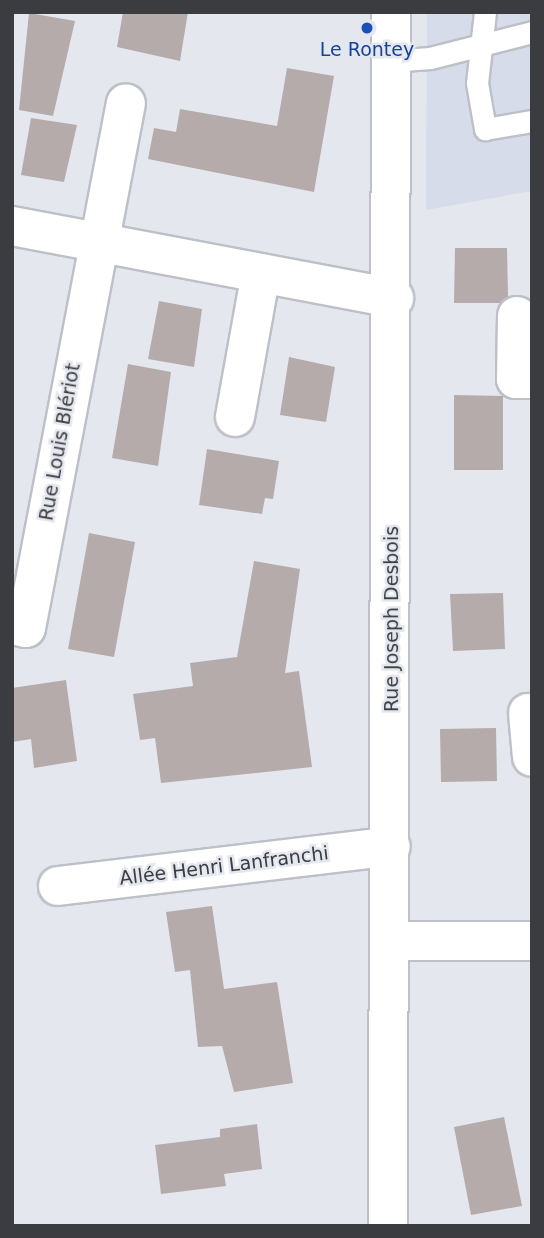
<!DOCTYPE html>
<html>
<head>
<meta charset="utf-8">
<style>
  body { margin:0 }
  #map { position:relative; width:544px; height:1238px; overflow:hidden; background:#e5e7ef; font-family:"DejaVu Sans",sans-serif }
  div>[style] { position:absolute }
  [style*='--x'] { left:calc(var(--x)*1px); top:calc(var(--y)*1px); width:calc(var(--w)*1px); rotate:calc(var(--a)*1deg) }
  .built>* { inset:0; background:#d7dcea }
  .building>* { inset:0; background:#b5abaa }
  .roads { filter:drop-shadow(2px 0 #bdc0c7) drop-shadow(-2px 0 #bdc0c7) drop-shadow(0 2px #bdc0c7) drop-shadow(0 -2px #bdc0c7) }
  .lane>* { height:21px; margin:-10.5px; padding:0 10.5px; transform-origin:10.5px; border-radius:10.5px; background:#fff }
  .street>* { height:38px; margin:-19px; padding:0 19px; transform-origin:19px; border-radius:19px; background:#fff }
  .dots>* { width:19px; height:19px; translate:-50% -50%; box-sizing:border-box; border:4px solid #e5e7ef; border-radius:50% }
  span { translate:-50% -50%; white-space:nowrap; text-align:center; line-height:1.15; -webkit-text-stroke:5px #e5e7ef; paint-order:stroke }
  .transit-label { font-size:19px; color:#164399 }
  .street-label { font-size:19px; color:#3b3c3f }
  .frame { position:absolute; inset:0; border:14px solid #3b3c3f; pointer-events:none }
</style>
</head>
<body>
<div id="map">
  <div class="built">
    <div style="clip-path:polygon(427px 12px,532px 12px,532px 191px,426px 210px)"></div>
  </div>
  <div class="building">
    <div style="clip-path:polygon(123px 12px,188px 12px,180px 61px,117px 47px)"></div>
    <div style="clip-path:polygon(29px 13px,75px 21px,53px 116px,19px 110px)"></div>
    <div style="clip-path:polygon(287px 68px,334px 76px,314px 192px,148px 159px,154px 128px,176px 132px,180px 109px,277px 126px)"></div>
    <div style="clip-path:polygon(31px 118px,77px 125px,64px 182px,21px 175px)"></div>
    <div style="clip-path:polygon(455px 248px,507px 248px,508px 297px,500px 303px,454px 303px)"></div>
    <div style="clip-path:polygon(159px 301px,202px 309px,194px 367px,148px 359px)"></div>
    <div style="clip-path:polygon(289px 357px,335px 367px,326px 422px,280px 415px)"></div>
    <div style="clip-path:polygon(128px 364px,171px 372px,158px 466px,112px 458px)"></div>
    <div style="clip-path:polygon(454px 395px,503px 396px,503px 470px,454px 470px)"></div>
    <div style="clip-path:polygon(207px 449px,279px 461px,273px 499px,265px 498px,262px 514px,199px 505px)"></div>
    <div style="clip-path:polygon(89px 533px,135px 542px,114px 657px,68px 649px)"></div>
    <div style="clip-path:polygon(254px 561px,300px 569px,285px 673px,299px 671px,312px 767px,161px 783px,155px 738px,140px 740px,133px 694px,193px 686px,190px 663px,237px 657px)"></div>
    <div style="clip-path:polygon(503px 593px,505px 649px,453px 651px,450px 594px)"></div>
    <div style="clip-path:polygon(66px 680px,77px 761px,34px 768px,31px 739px,12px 742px,12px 688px)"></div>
    <div style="clip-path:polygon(496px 728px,497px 781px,441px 782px,440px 729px)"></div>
    <div style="clip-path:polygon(212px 906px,224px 989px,277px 982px,293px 1083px,234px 1092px,222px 1046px,198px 1047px,190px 970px,175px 972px,166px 912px)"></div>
    <div style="clip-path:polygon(504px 1117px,522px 1206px,471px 1215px,454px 1127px)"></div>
    <div style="clip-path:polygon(257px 1124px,262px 1169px,224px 1174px,226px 1186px,161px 1194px,155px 1145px,220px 1137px,220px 1129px)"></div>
  </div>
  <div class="roads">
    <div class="lane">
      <div style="--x:485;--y:12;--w:71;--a:96.4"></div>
      <div style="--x:477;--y:83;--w:47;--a:80.1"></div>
      <div style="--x:485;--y:129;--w:48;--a:-9.7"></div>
      <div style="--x:390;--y:61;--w:40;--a:-4.3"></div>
      <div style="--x:430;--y:58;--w:105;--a:-14.3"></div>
    </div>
    <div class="street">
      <div style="--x:12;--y:226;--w:389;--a:10.7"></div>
      <div style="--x:517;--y:316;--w:63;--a:90.9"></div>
      <div style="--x:516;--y:379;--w:16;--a:0"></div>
      <div style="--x:235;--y:417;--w:146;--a:-79.8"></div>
      <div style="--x:12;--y:625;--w:14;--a:12"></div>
      <div style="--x:26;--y:628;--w:534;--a:-79.22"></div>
      <div style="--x:528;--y:713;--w:44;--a:84.8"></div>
      <div style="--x:58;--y:886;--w:335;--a:-6.8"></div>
      <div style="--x:390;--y:941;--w:142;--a:0"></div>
      <div style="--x:388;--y:1226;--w:1214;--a:-89.86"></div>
    </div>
  </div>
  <div class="dots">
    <div style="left:367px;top:28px;background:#1a4fb4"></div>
  </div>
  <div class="transit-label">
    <span style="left:367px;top:50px">Le Rontey</span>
  </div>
  <div class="street-label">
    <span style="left:60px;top:442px;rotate:-80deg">Rue Louis Blériot</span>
    <span style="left:392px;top:619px;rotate:-90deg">Rue Joseph Desbois</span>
    <span style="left:224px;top:866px;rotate:-7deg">Allée Henri Lanfranchi</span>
  </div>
  <div class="frame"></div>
</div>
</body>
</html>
